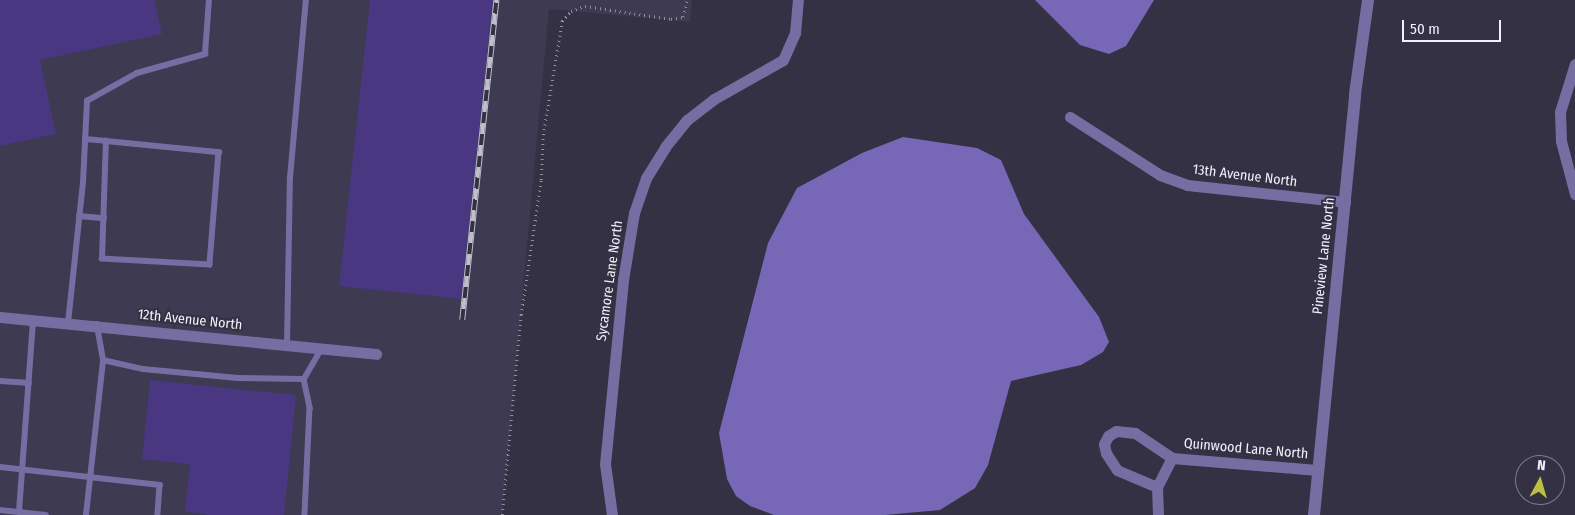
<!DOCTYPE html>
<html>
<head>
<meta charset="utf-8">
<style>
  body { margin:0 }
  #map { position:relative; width:1575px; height:515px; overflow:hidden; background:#333143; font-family:"Fira Sans Condensed",sans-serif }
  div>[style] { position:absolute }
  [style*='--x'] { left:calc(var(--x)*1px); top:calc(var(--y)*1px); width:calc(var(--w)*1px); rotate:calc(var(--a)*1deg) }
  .built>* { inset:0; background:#3d3a51 }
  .water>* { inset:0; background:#7768b7 }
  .building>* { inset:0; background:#493781 }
  .path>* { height:2.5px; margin-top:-1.25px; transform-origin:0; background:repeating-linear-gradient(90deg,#91909f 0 1px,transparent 0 5px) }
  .service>* { height:5.5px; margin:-2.75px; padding:0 2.75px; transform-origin:2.75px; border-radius:2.75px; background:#766ea2 }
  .minor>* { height:11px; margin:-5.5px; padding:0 5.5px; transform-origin:5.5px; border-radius:5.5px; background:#766ea2 }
  .tertiary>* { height:12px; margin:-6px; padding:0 6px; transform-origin:6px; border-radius:6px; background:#766ea2 }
  .rail>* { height:5.5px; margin-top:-2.75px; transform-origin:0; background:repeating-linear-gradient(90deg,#333143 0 11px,#bfbecb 0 22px); box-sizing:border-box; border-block:1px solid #bfbecb }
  span { translate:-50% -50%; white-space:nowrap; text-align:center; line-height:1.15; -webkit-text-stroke:4px #333143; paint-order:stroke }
  .street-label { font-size:14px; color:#f1f0fc }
  .north { position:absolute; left:1515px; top:455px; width:50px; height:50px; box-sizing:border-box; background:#333143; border:1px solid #7f7d8d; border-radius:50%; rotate:6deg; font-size:14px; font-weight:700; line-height:20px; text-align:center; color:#f1f0fc }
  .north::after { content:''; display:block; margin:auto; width:18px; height:22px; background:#bcbf44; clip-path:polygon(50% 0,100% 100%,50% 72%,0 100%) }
  .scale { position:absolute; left:1402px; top:20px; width:99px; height:22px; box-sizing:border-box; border:2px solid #f1f0fc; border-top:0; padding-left:6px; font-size:15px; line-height:18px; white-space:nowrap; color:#f1f0fc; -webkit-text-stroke:4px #333143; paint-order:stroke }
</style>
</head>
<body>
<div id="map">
  <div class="built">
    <div style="clip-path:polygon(0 0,692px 0,690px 22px,549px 9px,502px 515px,0 515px)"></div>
  </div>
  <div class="water">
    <div style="clip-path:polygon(1035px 0,1154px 0,1126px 46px,1109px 54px,1080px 45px)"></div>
    <div style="clip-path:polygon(903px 137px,977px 148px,1001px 160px,1024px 214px,1099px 317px,1109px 342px,1103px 352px,1081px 365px,1011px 381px,988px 465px,975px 488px,940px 510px,885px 515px,774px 515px,750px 506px,736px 496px,727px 479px,719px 433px,768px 243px,797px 188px,862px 153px)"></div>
  </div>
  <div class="building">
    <div style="clip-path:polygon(0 0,154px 0,162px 34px,40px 60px,56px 134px,0 146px)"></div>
    <div style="clip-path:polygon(370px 0,493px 0,461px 299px,339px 286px)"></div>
    <div style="clip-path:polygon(150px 380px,296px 395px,284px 515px,209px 515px,185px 511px,190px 464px,142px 459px)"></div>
  </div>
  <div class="path">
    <div style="--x:502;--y:515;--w:201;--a:-84.6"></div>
    <div style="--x:521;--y:315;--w:136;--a:-81.6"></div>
    <div style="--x:541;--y:180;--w:45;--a:-87.5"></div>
    <div style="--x:543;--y:135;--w:116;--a:-80.5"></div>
    <div style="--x:562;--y:21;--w:13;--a:-48"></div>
    <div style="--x:571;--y:11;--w:15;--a:-20"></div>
    <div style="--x:585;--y:6;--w:87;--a:8.6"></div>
    <div style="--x:671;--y:19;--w:12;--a:-9"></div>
    <div style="--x:683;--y:17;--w:17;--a:-77"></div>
  </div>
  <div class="service">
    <div style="--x:85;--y:139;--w:21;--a:5"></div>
    <div style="--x:106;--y:141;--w:114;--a:5.6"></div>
    <div style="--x:219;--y:152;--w:113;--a:94.6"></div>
    <div style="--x:210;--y:265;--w:108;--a:-176.8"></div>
    <div style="--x:102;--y:259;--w:118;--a:-88.1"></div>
    <div style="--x:79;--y:216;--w:25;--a:5"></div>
    <div style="--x:68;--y:323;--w:141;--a:-83.9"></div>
    <div style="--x:83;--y:183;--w:82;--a:-87.2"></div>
    <div style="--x:87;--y:101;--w:57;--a:-29.2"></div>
    <div style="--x:137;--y:73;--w:71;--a:-15.6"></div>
    <div style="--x:205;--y:54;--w:54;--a:-85.8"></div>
    <div style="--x:287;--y:345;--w:167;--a:-89"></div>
    <div style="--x:290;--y:178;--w:179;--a:-84.9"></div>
    <div style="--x:103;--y:360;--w:41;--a:12.7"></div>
    <div style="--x:143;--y:369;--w:95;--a:5.4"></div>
    <div style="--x:238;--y:378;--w:66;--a:0.9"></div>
    <div style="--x:304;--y:379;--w:34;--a:-60"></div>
    <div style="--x:304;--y:379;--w:30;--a:78"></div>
    <div style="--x:310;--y:408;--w:107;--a:92.7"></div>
    <div style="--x:0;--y:381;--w:29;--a:4"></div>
    <div style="--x:0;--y:467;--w:161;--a:6.4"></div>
    <div style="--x:160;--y:485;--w:30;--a:94"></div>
    <div style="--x:0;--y:510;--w:46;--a:6.2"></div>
    <div style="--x:19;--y:512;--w:193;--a:-85.8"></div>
    <div style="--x:86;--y:515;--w:156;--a:-83.7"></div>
    <div style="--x:103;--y:360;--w:36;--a:-100"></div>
  </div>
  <div class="minor">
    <div style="--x:1575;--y:64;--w:50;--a:107.4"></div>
    <div style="--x:1560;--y:112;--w:29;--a:88"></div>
    <div style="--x:1561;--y:141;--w:55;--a:75.2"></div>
    <div style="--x:1070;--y:117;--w:107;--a:32.8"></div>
    <div style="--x:1160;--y:175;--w:29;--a:20"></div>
    <div style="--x:1187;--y:185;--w:159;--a:6.1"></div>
    <div style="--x:0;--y:317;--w:378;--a:5.6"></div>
    <div style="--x:1157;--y:487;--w:43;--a:-157"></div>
    <div style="--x:1117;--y:470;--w:20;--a:-123"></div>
    <div style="--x:1106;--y:453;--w:9;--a:-103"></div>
    <div style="--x:1104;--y:444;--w:9;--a:-63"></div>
    <div style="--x:1108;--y:436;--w:9;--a:-32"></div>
    <div style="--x:1116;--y:431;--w:19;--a:6"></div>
    <div style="--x:1135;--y:433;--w:45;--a:34"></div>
    <div style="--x:1172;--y:458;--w:146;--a:4.7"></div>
    <div style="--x:612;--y:515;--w:51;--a:-97.8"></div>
    <div style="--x:605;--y:464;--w:185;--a:-84.4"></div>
    <div style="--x:623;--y:280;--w:68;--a:-80.7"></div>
    <div style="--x:634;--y:213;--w:37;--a:-71"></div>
    <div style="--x:646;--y:178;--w:36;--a:-58"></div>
    <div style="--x:665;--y:147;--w:35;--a:-51"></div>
    <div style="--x:687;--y:120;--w:34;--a:-38"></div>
    <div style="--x:714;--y:99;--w:79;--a:-29.5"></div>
    <div style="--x:783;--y:60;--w:30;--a:-66"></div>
    <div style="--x:795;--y:33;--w:33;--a:-85"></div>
    <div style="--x:1158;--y:515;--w:28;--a:-92"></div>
    <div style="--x:1157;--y:487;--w:33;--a:-63"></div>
  </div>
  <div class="tertiary">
    <div style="--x:1314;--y:515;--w:423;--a:-84.4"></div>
    <div style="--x:1355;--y:94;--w:95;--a:-82.1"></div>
  </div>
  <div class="rail">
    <div style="--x:462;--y:320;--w:322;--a:-83.9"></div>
  </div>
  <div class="street-label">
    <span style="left:1245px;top:176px;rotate:7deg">13th Avenue North</span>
    <span style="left:1324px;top:256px;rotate:-84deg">Pineview Lane North</span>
    <span style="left:610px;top:281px;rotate:-82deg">Sycamore Lane North</span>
    <span style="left:190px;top:320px;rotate:6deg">12th Avenue North</span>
    <span style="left:1246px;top:449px;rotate:5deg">Quinwood Lane North</span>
  </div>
  <div class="north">N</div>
  <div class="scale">50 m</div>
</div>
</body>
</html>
